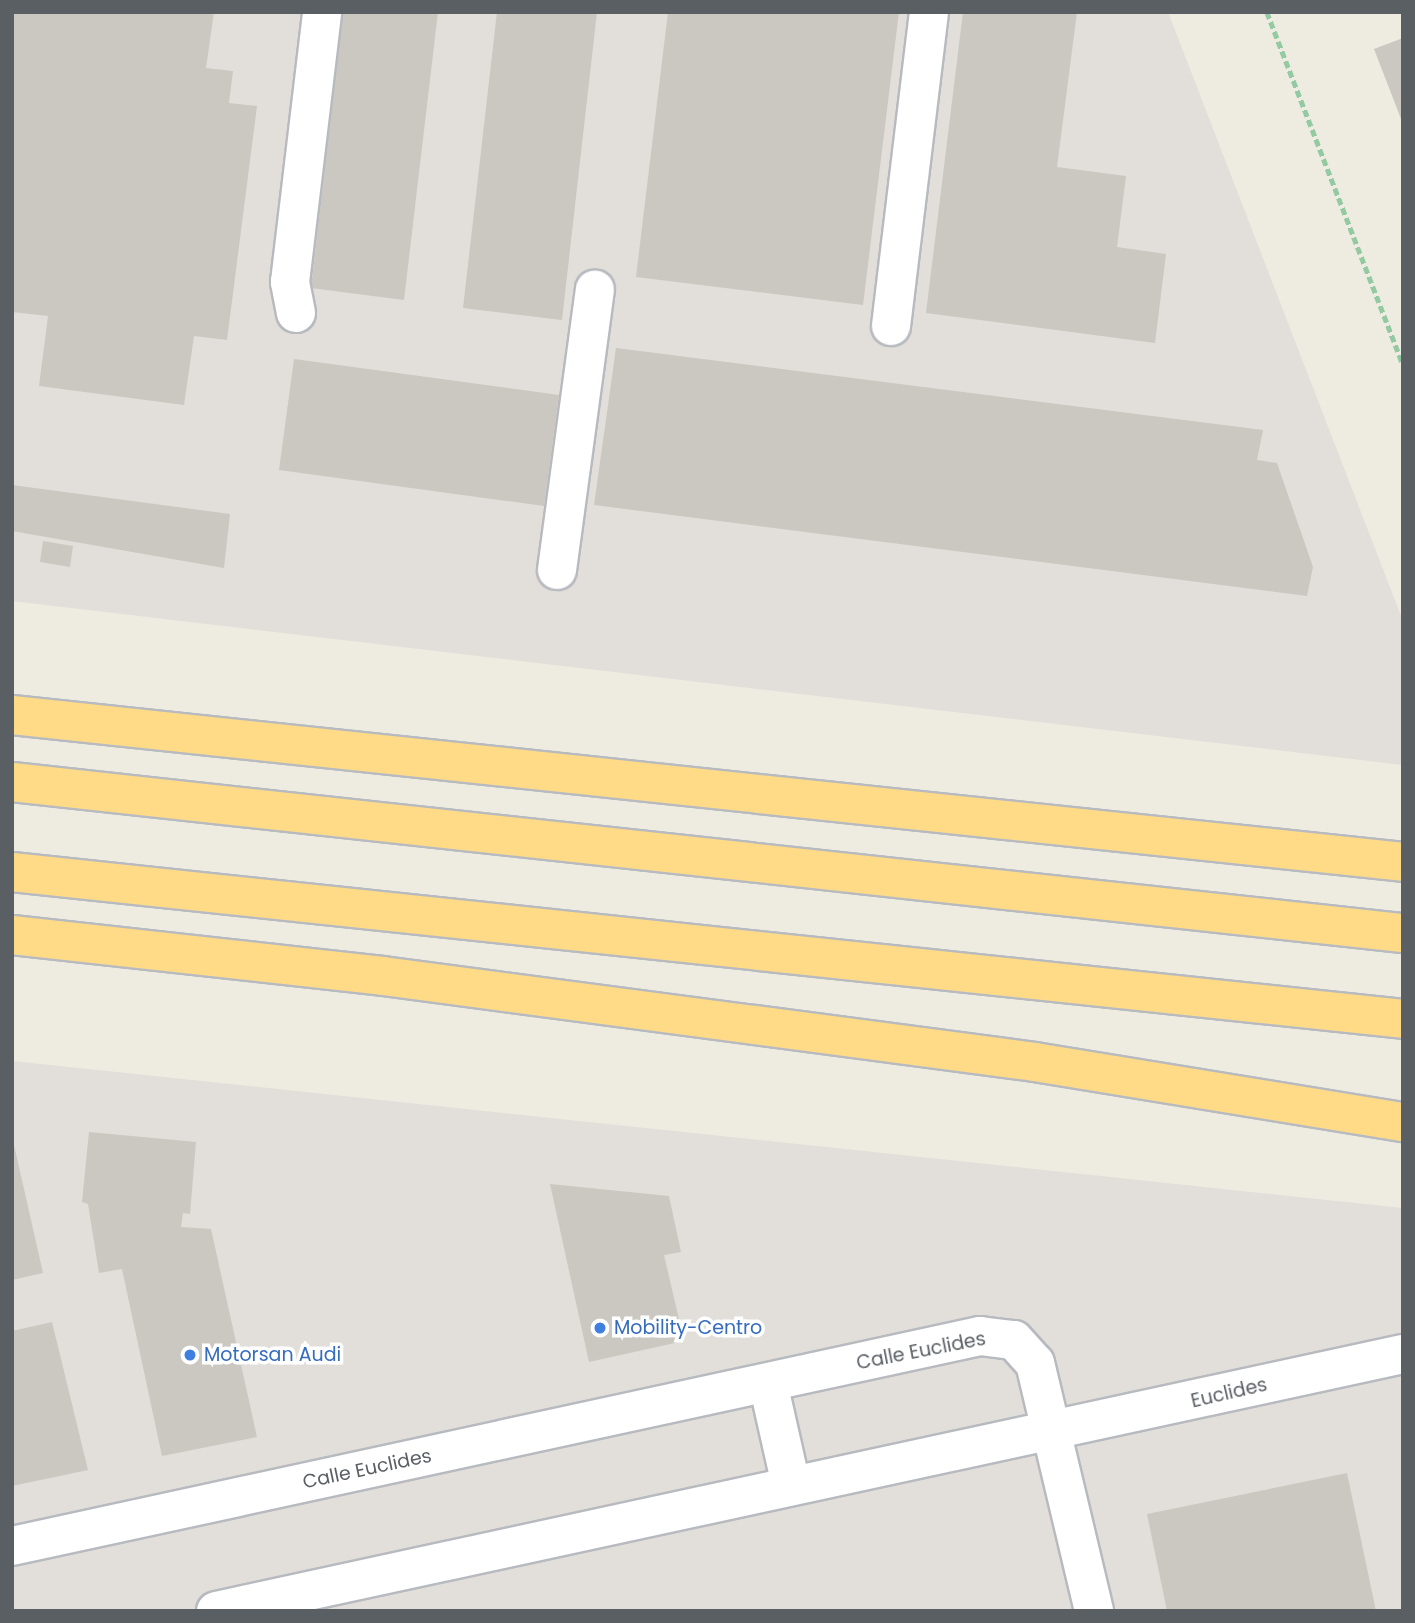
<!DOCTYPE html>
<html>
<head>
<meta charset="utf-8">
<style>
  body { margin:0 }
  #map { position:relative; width:1415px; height:1623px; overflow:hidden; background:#eeebe1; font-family:Poppins,sans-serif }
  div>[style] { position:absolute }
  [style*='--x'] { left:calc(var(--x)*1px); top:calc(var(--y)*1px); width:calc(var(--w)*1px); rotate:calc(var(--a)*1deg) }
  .industrial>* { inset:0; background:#e2ded9 }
  .building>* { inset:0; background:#cbc7c1 }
  .path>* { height:4.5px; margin-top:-2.25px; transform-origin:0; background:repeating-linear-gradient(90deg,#94caa1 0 7px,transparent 0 10.5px) }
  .roads { filter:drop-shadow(2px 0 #b7babf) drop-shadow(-2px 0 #b7babf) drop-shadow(0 2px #b7babf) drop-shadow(0 -2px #b7babf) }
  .minor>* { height:38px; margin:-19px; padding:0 19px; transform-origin:19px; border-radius:19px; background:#fff }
  .highway>* { height:38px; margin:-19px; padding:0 19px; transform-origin:19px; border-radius:19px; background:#ffdb88 }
  .dots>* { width:19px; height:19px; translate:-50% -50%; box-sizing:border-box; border:4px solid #fff; border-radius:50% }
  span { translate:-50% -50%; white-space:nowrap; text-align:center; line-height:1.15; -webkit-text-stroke:7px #fff; paint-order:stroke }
  .shop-label { font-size:19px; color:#366cbe }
  .left { translate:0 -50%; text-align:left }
  .street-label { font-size:19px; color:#5a5f64 }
  .frame { position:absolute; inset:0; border:14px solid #5a5f64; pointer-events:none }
</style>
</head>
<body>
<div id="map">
  <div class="industrial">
    <div style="clip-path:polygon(12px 12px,1168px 12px,1403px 621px,1403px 765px,12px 601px)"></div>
    <div style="clip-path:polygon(12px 1061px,1403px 1208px,1403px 1611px,12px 1611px)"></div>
  </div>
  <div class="building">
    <div style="clip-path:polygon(12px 12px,214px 12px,206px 68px,233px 71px,229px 103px,257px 106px,227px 340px,194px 336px,184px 405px,39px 386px,48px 316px,12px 312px)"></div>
    <div style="clip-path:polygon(343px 12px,438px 12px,404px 300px,311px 288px)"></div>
    <div style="clip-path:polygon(497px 12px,597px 12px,562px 320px,463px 308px)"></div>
    <div style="clip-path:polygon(668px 12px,899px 12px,863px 305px,636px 277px)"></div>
    <div style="clip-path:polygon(963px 12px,1077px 12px,1057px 167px,1126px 176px,1117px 247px,1166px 254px,1155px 343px,926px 313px)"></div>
    <div style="clip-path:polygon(1403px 38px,1403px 124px,1374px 49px)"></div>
    <div style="clip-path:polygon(616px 348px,1263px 430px,1257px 460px,1277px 463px,1313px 567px,1307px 596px,594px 505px)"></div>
    <div style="clip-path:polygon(294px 359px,559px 395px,544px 506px,279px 470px)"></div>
    <div style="clip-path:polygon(12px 485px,230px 514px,224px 568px,12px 531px)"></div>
    <div style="clip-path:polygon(43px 541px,73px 546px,70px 567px,40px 562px)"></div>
    <div style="clip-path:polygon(89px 1132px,196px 1142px,190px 1214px,183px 1213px,181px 1227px,211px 1229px,257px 1437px,162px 1456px,122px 1269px,99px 1273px,88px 1204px,82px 1202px)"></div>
    <div style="clip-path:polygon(12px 1136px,43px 1273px,12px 1280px)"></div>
    <div style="clip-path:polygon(550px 1184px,669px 1196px,681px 1252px,664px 1255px,684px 1341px,589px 1362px)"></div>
    <div style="clip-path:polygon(52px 1322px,88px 1470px,12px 1486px,12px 1331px)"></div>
    <div style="clip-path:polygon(1347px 1473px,1376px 1611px,1167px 1611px,1147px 1514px)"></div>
  </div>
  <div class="path">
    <div style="--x:1267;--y:12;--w:378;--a:68.9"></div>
  </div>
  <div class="roads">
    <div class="minor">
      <div style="--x:296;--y:313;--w:32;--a:-101"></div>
      <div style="--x:290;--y:282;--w:272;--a:-83.2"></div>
      <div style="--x:891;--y:326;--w:316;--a:-83.1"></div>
      <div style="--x:557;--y:570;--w:283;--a:-82.3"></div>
      <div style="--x:768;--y:1383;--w:105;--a:77.3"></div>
      <div style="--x:12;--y:1546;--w:991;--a:-12.24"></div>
      <div style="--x:980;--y:1336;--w:34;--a:7"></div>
      <div style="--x:1014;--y:1340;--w:31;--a:48"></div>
      <div style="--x:1035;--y:1363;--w:255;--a:76.6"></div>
      <div style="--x:216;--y:1611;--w:1215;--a:-12.22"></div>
    </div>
    <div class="highway">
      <div style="--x:12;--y:715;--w:1399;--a:6.03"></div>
      <div style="--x:12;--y:782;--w:1399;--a:6.2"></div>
      <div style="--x:12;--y:872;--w:1399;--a:6.03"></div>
      <div style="--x:12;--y:935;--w:373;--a:6.3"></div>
      <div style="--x:383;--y:976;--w:658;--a:7.51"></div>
      <div style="--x:1035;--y:1062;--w:373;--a:9.3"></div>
    </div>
  </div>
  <div class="dots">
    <div style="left:600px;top:1328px;background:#3f7fe0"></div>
    <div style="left:190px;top:1355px;background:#3f7fe0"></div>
  </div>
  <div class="shop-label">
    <span class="left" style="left:614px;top:1328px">Mobility-Centro</span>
    <span class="left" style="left:204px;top:1355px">Motorsan Audi</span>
  </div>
  <div class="street-label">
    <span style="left:921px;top:1351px;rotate:-11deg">Calle Euclides</span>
    <span style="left:1229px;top:1393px;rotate:-13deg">Euclides</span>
    <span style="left:367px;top:1469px;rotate:-12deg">Calle Euclides</span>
  </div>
  <div class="frame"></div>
</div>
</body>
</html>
